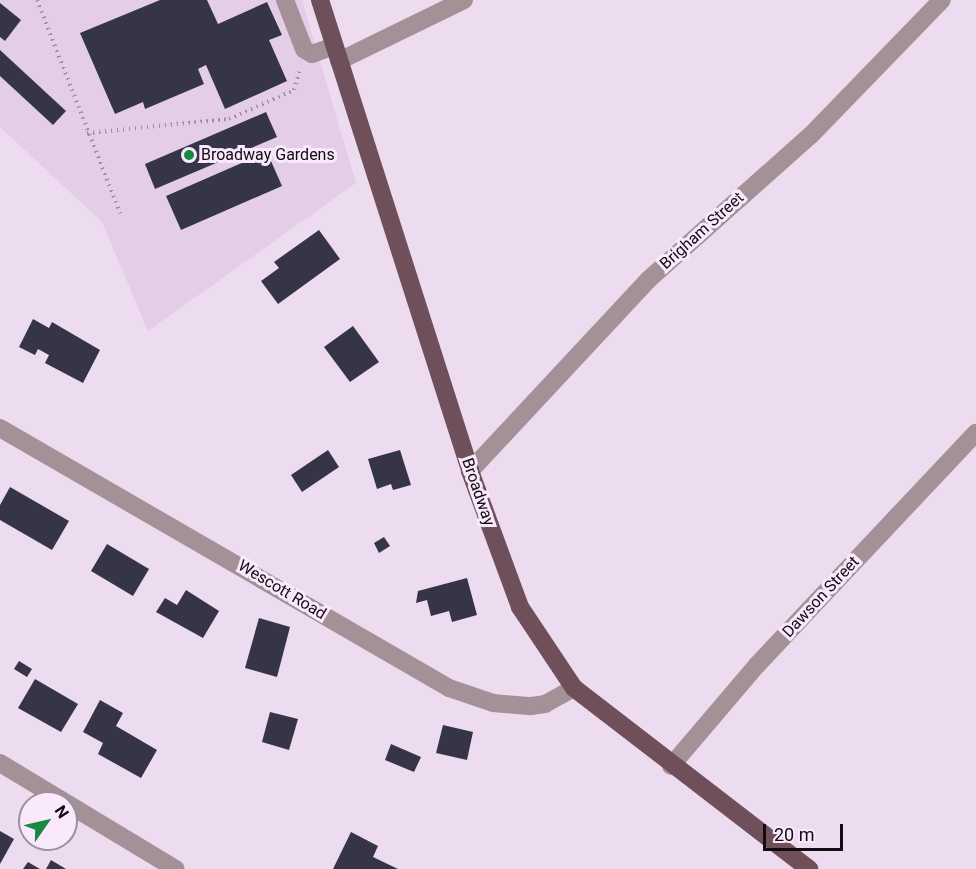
<!DOCTYPE html>
<html>
<head>
<meta charset="utf-8">
<style>
  body { margin:0 }
  #map { position:relative; width:976px; height:869px; overflow:hidden; background:#eddbef; font-family:Roboto,sans-serif }
  div>[style] { position:absolute }
  [style*='--x'] { left:calc(var(--x)*1px); top:calc(var(--y)*1px); width:calc(var(--w)*1px); rotate:calc(var(--a)*1deg) }
  .built>* { inset:0; background:#e4cde7 }
  .building>* { inset:0; background:#363548 }
  .path>* { height:4px; margin-top:-2px; transform-origin:0; background:repeating-linear-gradient(90deg,#9e90a0 0 1.5px,transparent 0 6px) }
  .minor>* { height:18px; margin:-9px; padding:0 9px; transform-origin:9px; border-radius:9px; background:#a49197 }
  .major>* { height:18px; margin:-9px; padding:0 9px; transform-origin:9px; border-radius:9px; background:#6f505a }
  .dots>* { width:16px; height:16px; translate:-50% -50%; box-sizing:border-box; border:3px solid #fae8fc; border-radius:50% }
  span { translate:-50% -50%; white-space:nowrap; text-align:center; line-height:1.15; -webkit-text-stroke:6px #fae8fc; paint-order:stroke }
  .poi-label { font-size:16px; color:#110b12 }
  .left { translate:0 -50%; text-align:left }
  .street-label { font-size:16px; color:#110b12 }
  .north { position:absolute; left:18px; top:791px; width:60px; height:60px; box-sizing:border-box; background:#fae8fc; border:2px solid #9d909e; border-radius:50%; rotate:56deg; font-size:16px; font-weight:700; line-height:24px; text-align:center; color:#110b12 }
  .north::after { content:''; display:block; margin:auto; width:21px; height:27px; background:#198840; clip-path:polygon(50% 0,100% 100%,50% 72%,0 100%) }
  .scale { position:absolute; left:763px; top:824px; width:80px; height:27px; box-sizing:border-box; border:3px solid #110b12; border-top:0; padding-left:8px; font-size:18px; line-height:21px; white-space:nowrap; color:#110b12; -webkit-text-stroke:4px #fae8fc; paint-order:stroke }
</style>
</head>
<body>
<div id="map">
  <div class="built">
    <div style="clip-path:polygon(0 0,302px 0,356px 183px,148px 331px,102px 222px,0 127px)"></div>
  </div>
  <div class="building">
    <div style="clip-path:polygon(160px 0,207px 0,218px 24px,267px 2px,282px 35px,269px 40px,287px 81px,225px 109px,206px 65px,198px 69px,204px 84px,145px 109px,143px 102px,115px 114px,80px 33px)"></div>
    <div style="clip-path:polygon(0 3px,21px 20px,5px 41px,0 37px)"></div>
    <div style="clip-path:polygon(0 50px,66px 111px,53px 125px,0 76px)"></div>
    <div style="clip-path:polygon(266px 112px,277px 137px,155px 189px,145px 164px)"></div>
    <div style="clip-path:polygon(267px 152px,282px 186px,181px 230px,166px 196px)"></div>
    <div style="clip-path:polygon(319px 230px,340px 259px,278px 304px,261px 281px,279px 268px,274px 262px)"></div>
    <div style="clip-path:polygon(33px 319px,49px 328px,52px 322px,100px 350px,83px 383px,45px 363px,49px 355px,38px 349px,35px 355px,19px 347px)"></div>
    <div style="clip-path:polygon(353px 326px,379px 362px,350px 382px,324px 347px)"></div>
    <div style="clip-path:polygon(328px 450px,339px 467px,302px 492px,291px 475px)"></div>
    <div style="clip-path:polygon(400px 450px,411px 485px,393px 490px,391px 484px,377px 489px,368px 459px)"></div>
    <div style="clip-path:polygon(10px 487px,69px 521px,52px 550px,0 520px,0 505px)"></div>
    <div style="clip-path:polygon(384px 537px,390px 546px,379px 553px,374px 543px)"></div>
    <div style="clip-path:polygon(107px 544px,149px 569px,133px 596px,91px 571px)"></div>
    <div style="clip-path:polygon(467px 578px,477px 615px,452px 622px,449px 611px,431px 616px,427px 600px,416px 603px,418px 591px)"></div>
    <div style="clip-path:polygon(186px 590px,219px 611px,203px 638px,156px 612px,165px 598px,177px 605px)"></div>
    <div style="clip-path:polygon(259px 618px,290px 627px,277px 677px,245px 668px)"></div>
    <div style="clip-path:polygon(19px 661px,32px 669px,27px 677px,14px 669px)"></div>
    <div style="clip-path:polygon(35px 679px,78px 704px,61px 732px,18px 708px)"></div>
    <div style="clip-path:polygon(100px 700px,123px 713px,116px 726px,157px 750px,141px 778px,98px 754px,103px 743px,83px 732px)"></div>
    <div style="clip-path:polygon(270px 712px,298px 719px,289px 750px,262px 742px)"></div>
    <div style="clip-path:polygon(443px 725px,473px 732px,467px 760px,436px 753px)"></div>
    <div style="clip-path:polygon(391px 744px,421px 757px,414px 772px,385px 760px)"></div>
    <div style="clip-path:polygon(0 831px,14px 839px,0 864px)"></div>
    <div style="clip-path:polygon(351px 832px,378px 846px,373px 857px,398px 869px,333px 869px)"></div>
    <div style="clip-path:polygon(51px 860px,66px 869px,46px 869px)"></div>
    <div style="clip-path:polygon(28px 862px,40px 869px,23px 869px)"></div>
  </div>
  <div class="path">
    <div style="--x:37;--y:0;--w:229;--a:68.7"></div>
    <div style="--x:87;--y:133;--w:143;--a:-5.6"></div>
    <div style="--x:229;--y:119;--w:71;--a:-24"></div>
    <div style="--x:294;--y:90;--w:19;--a:-74"></div>
  </div>
  <div class="minor">
    <div style="--x:285;--y:0;--w:53;--a:68.8"></div>
    <div style="--x:304;--y:49;--w:9;--a:32"></div>
    <div style="--x:312;--y:54;--w:23;--a:-20"></div>
    <div style="--x:339;--y:61;--w:139;--a:-26"></div>
    <div style="--x:0;--y:428;--w:519;--a:30.07"></div>
    <div style="--x:449;--y:688;--w:46;--a:18.8"></div>
    <div style="--x:493;--y:703;--w:38;--a:5"></div>
    <div style="--x:531;--y:706;--w:14;--a:-8"></div>
    <div style="--x:545;--y:704;--w:33;--a:-29"></div>
    <div style="--x:470;--y:471;--w:261;--a:-47"></div>
    <div style="--x:648;--y:280;--w:218;--a:-41.7"></div>
    <div style="--x:811;--y:135;--w:188;--a:-45.9"></div>
    <div style="--x:0;--y:763;--w:205;--a:31.1"></div>
    <div style="--x:671;--y:766;--w:133;--a:-49.6"></div>
    <div style="--x:757;--y:665;--w:319;--a:-46.7"></div>
  </div>
  <div class="major">
    <div style="--x:320;--y:0;--w:494;--a:72.3"></div>
    <div style="--x:470;--y:471;--w:145;--a:69.8"></div>
    <div style="--x:520;--y:607;--w:97;--a:56.3"></div>
    <div style="--x:574;--y:688;--w:297;--a:37.6"></div>
  </div>
  <div class="dots">
    <div style="left:189px;top:155px;background:#198840"></div>
  </div>
  <div class="poi-label">
    <span class="left" style="left:201px;top:155px">Broadway Gardens</span>
  </div>
  <div class="street-label">
    <span style="left:702px;top:231px;rotate:-42deg">Brigham Street</span>
    <span style="left:478px;top:492px;rotate:71deg">Broadway</span>
    <span style="left:282px;top:590px;rotate:31deg">Wescott Road</span>
    <span style="left:821px;top:597px;rotate:-47deg">Dawson Street</span>
  </div>
  <div class="north">N</div>
  <div class="scale">20 m</div>
</div>
</body>
</html>
